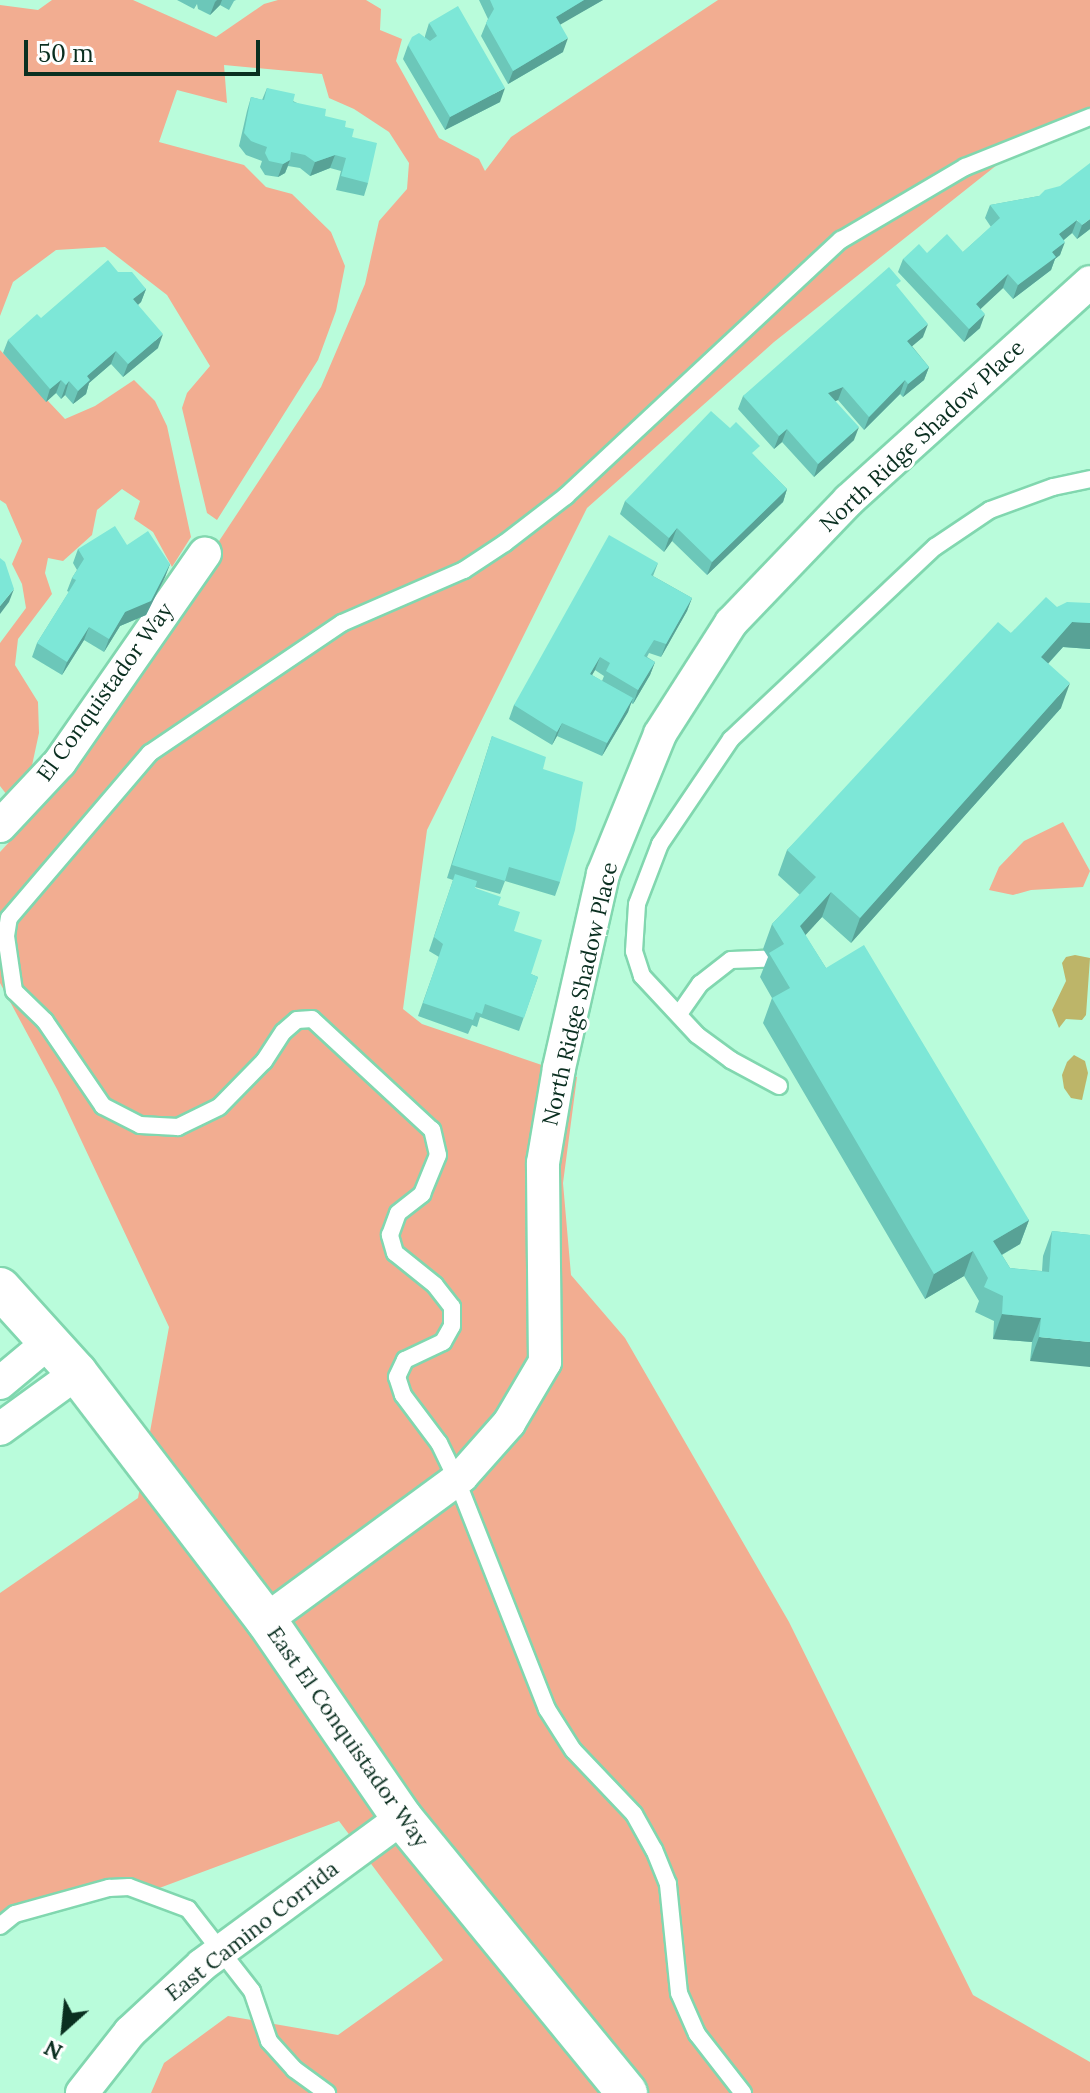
<!DOCTYPE html>
<html>
<head>
<meta charset="utf-8">
<style>
  body { margin:0 }
  #map { position:relative; width:1090px; height:2093px; overflow:hidden; background:#b9fcdb; font-family:Lora,serif }
  div>[style] { position:absolute }
  [style*='--x'] { left:calc(var(--x)*1px); top:calc(var(--y)*1px); width:calc(var(--w)*1px); rotate:calc(var(--a)*1deg) }
  .green>* { inset:0; background:#f2ad91 }
  .water>* { inset:0; background:#bdb569 }
  .roads { filter:drop-shadow(2px 0 #81d7af) drop-shadow(-2px 0 #81d7af) drop-shadow(0 2px #81d7af) drop-shadow(0 -2px #81d7af) }
  .service>* { height:16px; margin:-8px; padding:0 8px; transform-origin:8px; border-radius:8px; background:#fff }
  .minor>* { height:32px; margin:-16px; padding:0 16px; transform-origin:16px; border-radius:16px; background:#fff }
  .tertiary>* { height:40px; margin:-20px; padding:0 20px; transform-origin:20px; border-radius:20px; background:#fff }
  .wall>* { inset:0; background:#6cc7b9 }
  .shaded-wall>* { inset:0; background:#58a296 }
  .building>* { inset:0; background:#7de7d7 }
  span { translate:-50% -50%; white-space:nowrap; text-align:center; line-height:1.15; -webkit-text-stroke:6px #fff; paint-order:stroke }
  .street-label { font-size:22px; color:#0a2f20 }
  .north { position:absolute; left:24px; top:1989px; width:80px; height:80px; -webkit-text-stroke:6px #fff; paint-order:stroke; rotate:207deg; font-size:22px; font-weight:700; line-height:32px; text-align:center; color:#0a2f20 }
  .north::after { content:''; display:block; margin:auto; width:28px; height:36px; background:#0a2f20; clip-path:polygon(50% 0,100% 100%,50% 72%,0 100%) }
  .scale { position:absolute; left:24px; top:40px; width:236px; height:36px; box-sizing:border-box; border:4px solid #0a2f20; border-top:0; padding-left:10px; font-size:24px; line-height:28px; white-space:nowrap; color:#0a2f20; -webkit-text-stroke:6px #fff; paint-order:stroke }
</style>
</head>
<body>
<div id="map">
  <div class="green">
    <div style="clip-path:polygon(52px 0,133px 0,216px 37px,264px 4px,278px 0,366px 0,381px 9px,380px 30px,402px 39px,396px 61px,439px 138px,479px 159px,485px 171px,511px 137px,718px 0,1090px 0,1090px 110px,1027px 141px,774px 342px,587px 508px,427px 830px,403px 1009px,422px 1024px,577px 1077px,563px 1183px,571px 1275px,625px 1338px,789px 1622px,973px 1995px,1090px 2062px,1090px 2093px,151px 2093px,164px 2063px,228px 2016px,338px 2035px,443px 1960px,339px 1821px,154px 1890px,10px 1905px,0 1915px,0 1593px,138px 1498px,169px 1327px,58px 1091px,0 983px,0 852px,47px 801px,321px 387px,365px 284px,379px 221px,407px 189px,409px 163px,389px 132px,354px 109px,329px 98px,322px 74px,224px 65px,227px 103px,177px 90px,159px 142px,244px 165px,266px 187px,292px 194px,331px 232px,345px 266px,336px 311px,318px 360px,217px 520px,207px 513px,182px 408px,187px 393px,210px 366px,167px 295px,105px 247px,56px 250px,13px 282px,0 316px,0 5px,38px 10px)"></div>
    <div style="clip-path:polygon(0 350px,65px 419px,95px 406px,134px 380px,155px 401px,167px 426px,191px 537px,172px 567px,153px 532px,134px 519px,140px 501px,122px 489px,97px 510px,92px 535px,63px 561px,48px 558px,45px 573px,52px 594px,18px 639px,15px 665px,38px 702px,39px 733px,31px 770px,7px 795px,0 786px,0 643px,26px 608px,22px 584px,12px 564px,22px 541px,6px 504px,0 500px)"></div>
    <div style="clip-path:polygon(1063px 822px,1090px 871px,1083px 887px,1031px 890px,1013px 895px,989px 890px,999px 867px,1024px 841px)"></div>
  </div>
  <div class="water">
    <div style="clip-path:polygon(1075px 955px,1090px 958px,1086px 1015px,1082px 1020px,1066px 1019px,1059px 1028px,1052px 1010px,1066px 981px,1062px 963px,1066px 957px)"></div>
    <div style="clip-path:polygon(1074px 1055px,1085px 1061px,1088px 1073px,1082px 1100px,1071px 1098px,1064px 1088px,1062px 1075px,1067px 1062px)"></div>
  </div>
  <div class="roads">
    <div class="service">
      <div style="--x:679;--y:1014;--w:37;--a:-55"></div>
      <div style="--x:700;--y:984;--w:39;--a:-38"></div>
      <div style="--x:731;--y:960;--w:33;--a:-2"></div>
      <div style="--x:779;--y:1086;--w:55;--a:-151.6"></div>
      <div style="--x:731;--y:1060;--w:42;--a:-143.7"></div>
      <div style="--x:697;--y:1035;--w:81;--a:-133"></div>
      <div style="--x:642;--y:976;--w:26;--a:-108"></div>
      <div style="--x:634;--y:951;--w:47;--a:-86.3"></div>
      <div style="--x:637;--y:904;--w:64;--a:-69"></div>
      <div style="--x:660;--y:844;--w:127;--a:-55.9"></div>
      <div style="--x:731;--y:739;--w:280;--a:-43.3"></div>
      <div style="--x:935;--y:547;--w:66;--a:-33.9"></div>
      <div style="--x:990;--y:510;--w:67;--a:-20.1"></div>
      <div style="--x:1053;--y:487;--w:38;--a:-12"></div>
      <div style="--x:0;--y:1926;--w:19;--a:-39"></div>
      <div style="--x:15;--y:1914;--w:98;--a:-15.5"></div>
      <div style="--x:109;--y:1888;--w:20;--a:-3"></div>
      <div style="--x:129;--y:1887;--w:63;--a:20.4"></div>
      <div style="--x:188;--y:1909;--w:104;--a:52"></div>
      <div style="--x:252;--y:1991;--w:53;--a:71.2"></div>
      <div style="--x:269;--y:2041;--w:38;--a:48"></div>
      <div style="--x:294;--y:2069;--w:41;--a:36"></div>
      <div style="--x:743;--y:2093;--w:75;--a:-127.9"></div>
      <div style="--x:697;--y:2034;--w:45;--a:-113.7"></div>
      <div style="--x:679;--y:1993;--w:110;--a:-95.8"></div>
      <div style="--x:668;--y:1884;--w:37;--a:-112"></div>
      <div style="--x:654;--y:1850;--w:41;--a:-119.1"></div>
      <div style="--x:634;--y:1814;--w:88;--a:-133.6"></div>
      <div style="--x:573;--y:1750;--w:49;--a:-122.4"></div>
      <div style="--x:547;--y:1709;--w:246;--a:-111.5"></div>
      <div style="--x:457;--y:1480;--w:41;--a:-115.9"></div>
      <div style="--x:439;--y:1443;--w:60;--a:-126.9"></div>
      <div style="--x:403;--y:1395;--w:19;--a:-108"></div>
      <div style="--x:397;--y:1377;--w:19;--a:-65"></div>
      <div style="--x:405;--y:1360;--w:42;--a:-25.3"></div>
      <div style="--x:443;--y:1342;--w:18;--a:-61"></div>
      <div style="--x:452;--y:1326;--w:19;--a:-90"></div>
      <div style="--x:452;--y:1307;--w:28;--a:-128"></div>
      <div style="--x:435;--y:1285;--w:51;--a:-141.3"></div>
      <div style="--x:395;--y:1253;--w:19;--a:-106"></div>
      <div style="--x:390;--y:1235;--w:23;--a:-70"></div>
      <div style="--x:398;--y:1213;--w:31;--a:-38"></div>
      <div style="--x:422;--y:1194;--w:42;--a:-67.7"></div>
      <div style="--x:438;--y:1155;--w:26;--a:-103"></div>
      <div style="--x:432;--y:1130;--w:163;--a:-137.2"></div>
      <div style="--x:312;--y:1019;--w:15;--a:176"></div>
      <div style="--x:297;--y:1020;--w:18;--a:139"></div>
      <div style="--x:283;--y:1032;--w:35;--a:123"></div>
      <div style="--x:264;--y:1061;--w:64;--a:134.4"></div>
      <div style="--x:219;--y:1107;--w:46;--a:154"></div>
      <div style="--x:178;--y:1127;--w:38;--a:-177"></div>
      <div style="--x:140;--y:1125;--w:42;--a:-152.8"></div>
      <div style="--x:103;--y:1106;--w:103;--a:-124.3"></div>
      <div style="--x:45;--y:1021;--w:43;--a:-135.9"></div>
      <div style="--x:14;--y:991;--w:56;--a:-98.3"></div>
      <div style="--x:6;--y:936;--w:18;--a:-81"></div>
      <div style="--x:9;--y:918;--w:217;--a:-49.5"></div>
      <div style="--x:150;--y:753;--w:232;--a:-34.1"></div>
      <div style="--x:342;--y:623;--w:133;--a:-23.5"></div>
      <div style="--x:464;--y:570;--w:49;--a:-33.4"></div>
      <div style="--x:505;--y:543;--w:77;--a:-37.6"></div>
      <div style="--x:566;--y:496;--w:376;--a:-43"></div>
      <div style="--x:841;--y:240;--w:144;--a:-30.5"></div>
      <div style="--x:965;--y:167;--w:135;--a:-21.8"></div>
    </div>
    <div class="minor">
      <div style="--x:0;--y:826;--w:88;--a:-46.8"></div>
      <div style="--x:60;--y:762;--w:254;--a:-55.2"></div>
      <div style="--x:0;--y:1383;--w:64;--a:-39.9"></div>
      <div style="--x:0;--y:1429;--w:95;--a:-36"></div>
      <div style="--x:266;--y:1620;--w:243;--a:-36.3"></div>
      <div style="--x:462;--y:1476;--w:71;--a:-48.4"></div>
      <div style="--x:509;--y:1423;--w:71;--a:-59.5"></div>
      <div style="--x:545;--y:1362;--w:199;--a:-90.6"></div>
      <div style="--x:543;--y:1163;--w:96;--a:-80.4"></div>
      <div style="--x:559;--y:1068;--w:199;--a:-77.2"></div>
      <div style="--x:603;--y:874;--w:151;--a:-67.8"></div>
      <div style="--x:660;--y:734;--w:132;--a:-57.4"></div>
      <div style="--x:731;--y:623;--w:170;--a:-46.2"></div>
      <div style="--x:849;--y:500;--w:325;--a:-42.1"></div>
      <div style="--x:82;--y:2093;--w:78;--a:-51.8"></div>
      <div style="--x:130;--y:2032;--w:98;--a:-42.9"></div>
      <div style="--x:202;--y:1965;--w:248;--a:-36.3"></div>
    </div>
    <div class="tertiary">
      <div style="--x:0;--y:1288;--w:115;--a:47.8"></div>
      <div style="--x:77;--y:1373;--w:311;--a:52.6"></div>
      <div style="--x:266;--y:1620;--w:240;--a:55.5"></div>
      <div style="--x:402;--y:1818;--w:355;--a:50.7"></div>
    </div>
  </div>
  <div class="wall">
    <div style="clip-path:polygon(177px 0,236px 0,234px 1px,229px 10px,220px 5px,210px 15px,198px 9px,197px 4px,194px 9px)"></div>
    <div style="clip-path:polygon(479px 0,603px 0,560px 24px,563px 52px,508px 84px,481px 36px,488px 19px)"></div>
    <div style="clip-path:polygon(429px 23px,500px 102px,445px 130px,403px 59px,408px 45px,425px 38px,425px 36px)"></div>
    <div style="clip-path:polygon(267px 88px,345px 127px,352px 137px,368px 183px,364px 196px,336px 190px,341px 171px,330px 168px,310px 176px,300px 168px,288px 166px,285px 173px,278px 177px,265px 175px,260px 167px,262px 161px,246px 155px,239px 146px,247px 111px,251px 97px,262px 100px)"></div>
    <div style="clip-path:polygon(1039px 196px,1090px 229px,1077px 239px,1072px 233px,1064px 240px,1060px 255px,1055px 259px,1051px 270px,1013px 299px,1003px 288px,980px 309px,980px 328px,964px 342px,898px 272px,903px 259px,963px 252px,991px 227px,985px 218px,990px 205px)"></div>
    <div style="clip-path:polygon(118px 272px,146px 289px,141px 302px,138px 305px,158px 348px,123px 377px,111px 364px,89px 383px,86px 394px,73px 404px,65px 395px,61px 399px,56px 393px,46px 402px,3px 353px,8px 340px)"></div>
    <div style="clip-path:polygon(898px 288px,923px 337px,912px 346px,929px 367px,924px 380px,903px 397px,900px 394px,864px 430px,838px 400px,835px 401px,854px 440px,814px 477px,782px 442px,774px 449px,738px 409px,743px 396px)"></div>
    <div style="clip-path:polygon(755px 457px,787px 489px,783px 502px,707px 575px,672px 541px,664px 552px,620px 514px,625px 501px)"></div>
    <div style="clip-path:polygon(127px 545px,170px 564px,165px 577px,146px 615px,120px 626px,104px 652px,84px 640px,62px 675px,32px 657px,37px 643px,69px 592px,67px 591px,72px 578px,77px 570px,73px 563px,78px 549px)"></div>
    <div style="clip-path:polygon(evenodd,658px 563px,653px 576px,692px 598px,687px 611px,661px 657px,649px 653px,647px 657px,655px 662px,650px 675px,633px 704px,631px 703px,628px 712px,602px 756px,557px 736px,552px 745px,509px 719px,514px 705px,658px 563px,595px 670px,604px 676px,602px 681px,592px 675px,595px 670px)"></div>
    <div style="clip-path:polygon(1090px 603px,1090px 649px,1063px 647px,1048px 664px,1061px 708px,851px 943px,822px 917px,805px 935px,826px 968px,1029px 1220px,1020px 1244px,1002px 1255px,1010px 1268px,1042px 1271px,1043px 1256px,1052px 1231px,1090px 1235px,1030px 1361px,1032px 1342px,993px 1339px,994px 1321px,975px 1312px,979px 1301px,964px 1276px,925px 1299px,763px 1023px,772px 998px,760px 977px,768px 957px,763px 949px,772px 924px,800px 895px,778px 875px,787px 850px,1011px 633px,1057px 607px)"></div>
    <div style="clip-path:polygon(492px 736px,543px 769px,560px 882px,555px 896px,505px 881px,500px 894px,475px 887px,475px 888px,498px 905px,514px 931px,531px 974px,538px 977px,519px 1031px,480px 1017px,477px 1027px,472px 1025px,468px 1034px,418px 1016px,439px 957px,429px 951px,453px 880px,447px 878px)"></div>
  </div>
  <div class="shaded-wall">
    <div style="clip-path:polygon(217px 0,222px 0,220px 5px,210px 15px,215px 2px)"></div>
    <div style="clip-path:polygon(584px 0,603px 0,551px 30px,556px 17px)"></div>
    <div style="clip-path:polygon(568px 38px,563px 52px,508px 84px,513px 71px)"></div>
    <div style="clip-path:polygon(505px 88px,500px 102px,445px 130px,450px 117px)"></div>
    <div style="clip-path:polygon(335px 155px,330px 168px,310px 176px,315px 162px)"></div>
    <div style="clip-path:polygon(290px 160px,285px 173px,278px 177px,283px 164px)"></div>
    <div style="clip-path:polygon(1090px 219px,1090px 229px,1077px 239px,1082px 225px)"></div>
    <div style="clip-path:polygon(1077px 220px,1072px 233px,1054px 248px,1059px 234px)"></div>
    <div style="clip-path:polygon(1065px 242px,1060px 255px,1055px 259px,1051px 270px,1013px 299px,1018px 285px,1052px 252px)"></div>
    <div style="clip-path:polygon(1008px 274px,1003px 288px,971px 318px,976px 304px)"></div>
    <div style="clip-path:polygon(146px 289px,141px 302px,128px 313px,133px 299px)"></div>
    <div style="clip-path:polygon(985px 314px,980px 328px,964px 342px,969px 329px)"></div>
    <div style="clip-path:polygon(928px 324px,923px 337px,903px 354px,907px 341px)"></div>
    <div style="clip-path:polygon(163px 334px,158px 348px,123px 377px,128px 364px)"></div>
    <div style="clip-path:polygon(116px 351px,111px 364px,89px 383px,86px 394px,73px 404px,78px 391px,87px 376px)"></div>
    <div style="clip-path:polygon(929px 367px,924px 380px,903px 397px,908px 384px)"></div>
    <div style="clip-path:polygon(61px 380px,56px 393px,46px 402px,50px 389px)"></div>
    <div style="clip-path:polygon(905px 380px,900px 394px,864px 430px,869px 417px)"></div>
    <div style="clip-path:polygon(69px 381px,65px 395px,61px 399px,66px 385px)"></div>
    <div style="clip-path:polygon(843px 387px,838px 400px,823px 407px,828px 393px)"></div>
    <div style="clip-path:polygon(859px 427px,854px 440px,814px 477px,818px 464px)"></div>
    <div style="clip-path:polygon(787px 429px,782px 442px,774px 449px,779px 436px)"></div>
    <div style="clip-path:polygon(787px 489px,783px 502px,707px 575px,712px 562px)"></div>
    <div style="clip-path:polygon(677px 528px,672px 541px,664px 552px,669px 538px)"></div>
    <div style="clip-path:polygon(170px 564px,165px 577px,146px 615px,120px 626px,104px 652px,109px 639px,125px 612px)"></div>
    <div style="clip-path:polygon(14px 589px,9px 602px,0 614px,0 606px)"></div>
    <div style="clip-path:polygon(692px 598px,687px 611px,661px 657px,666px 644px)"></div>
    <div style="clip-path:polygon(1072px 622px,1090px 623px,1090px 649px,1063px 647px,1031px 682px,1041px 657px)"></div>
    <div style="clip-path:polygon(89px 627px,84px 640px,62px 675px,67px 662px)"></div>
    <div style="clip-path:polygon(600px 657px,595px 670px,585px 687px,590px 674px)"></div>
    <div style="clip-path:polygon(655px 662px,650px 675px,633px 704px,638px 690px)"></div>
    <div style="clip-path:polygon(1070px 683px,1061px 708px,851px 943px,860px 918px)"></div>
    <div style="clip-path:polygon(633px 698px,628px 712px,602px 756px,607px 743px)"></div>
    <div style="clip-path:polygon(562px 723px,557px 736px,552px 745px,557px 732px)"></div>
    <div style="clip-path:polygon(831px 892px,822px 917px,791px 951px,800px 926px)"></div>
    <div style="clip-path:polygon(1029px 1220px,1020px 1244px,984px 1265px,993px 1241px)"></div>
    <div style="clip-path:polygon(973px 1251px,964px 1276px,925px 1299px,934px 1274px)"></div>
    <div style="clip-path:polygon(1002px 1314px,1041px 1318px,1032px 1342px,993px 1339px)"></div>
    <div style="clip-path:polygon(1039px 1337px,1090px 1342px,1090px 1367px,1030px 1361px)"></div>
  </div>
  <div class="building">
    <div style="clip-path:polygon(490px 0,584px 0,556px 17px,568px 38px,513px 71px,486px 23px,494px 9px)"></div>
    <div style="clip-path:polygon(458px 6px,505px 88px,450px 117px,408px 45px,412px 37px,419px 33px,430px 41px,437px 36px,429px 23px)"></div>
    <div style="clip-path:polygon(267px 88px,295px 94px,293px 102px,326px 109px,325px 116px,346px 121px,345px 127px,354px 129px,352px 137px,377px 143px,368px 183px,341px 176px,346px 158px,335px 155px,315px 162px,305px 155px,291px 152px,290px 160px,283px 164px,269px 161px,265px 153px,267px 147px,251px 141px,244px 133px,251px 97px,264px 100px)"></div>
    <div style="clip-path:polygon(1090px 163px,1090px 219px,1082px 225px,1077px 220px,1059px 234px,1065px 242px,1052px 252px,1056px 257px,1018px 285px,1008px 274px,976px 304px,985px 314px,969px 329px,903px 259px,919px 244px,927px 253px,947px 234px,963px 252px,1000px 218px,990px 205px,1039px 196px,1045px 190px,1060px 186px)"></div>
    <div style="clip-path:polygon(108px 260px,118px 272px,132px 272px,146px 289px,133px 299px,163px 334px,128px 364px,116px 351px,87px 376px,90px 380px,78px 391px,69px 381px,66px 385px,61px 380px,50px 389px,8px 340px,37px 314px,41px 318px)"></div>
    <div style="clip-path:polygon(889px 267px,901px 281px,896px 285px,928px 324px,907px 341px,929px 367px,908px 384px,905px 380px,869px 417px,843px 387px,828px 393px,859px 427px,818px 464px,787px 429px,779px 436px,743px 396px)"></div>
    <div style="clip-path:polygon(711px 411px,730px 428px,736px 422px,760px 446px,752px 453px,787px 489px,712px 562px,677px 528px,669px 538px,625px 501px)"></div>
    <div style="clip-path:polygon(115px 526px,127px 545px,148px 531px,170px 564px,151px 601px,125px 612px,109px 639px,89px 627px,67px 662px,37px 643px,76px 580px,72px 578px,84px 559px,78px 549px)"></div>
    <div style="clip-path:polygon(609px 535px,658px 563px,651px 575px,692px 598px,666px 644px,654px 640px,644px 656px,655px 662px,638px 690px,606px 671px,610px 663px,600px 657px,590px 674px,633px 698px,607px 743px,562px 723px,557px 732px,514px 705px)"></div>
    <div style="clip-path:polygon(0 558px,5px 562px,14px 589px,0 606px)"></div>
    <div style="clip-path:polygon(1046px 597px,1057px 607px,1067px 602px,1090px 603px,1090px 623px,1072px 622px,1041px 657px,1070px 683px,860px 918px,831px 892px,800px 926px,826px 968px,864px 945px,1029px 1220px,993px 1241px,1010px 1268px,1049px 1272px,1052px 1231px,1090px 1235px,1090px 1342px,1039px 1337px,1041px 1318px,1002px 1314px,1003px 1296px,984px 1287px,988px 1278px,973px 1251px,934px 1274px,772px 998px,790px 988px,769px 953px,784px 944px,772px 924px,816px 877px,787px 850px,998px 622px,1011px 633px)"></div>
    <div style="clip-path:polygon(492px 736px,546px 757px,543px 769px,583px 782px,575px 830px,560px 882px,509px 867px,505px 881px,452px 865px)"></div>
    <div style="clip-path:polygon(455px 874px,477px 881px,475px 888px,501px 897px,498px 905px,520px 912px,514px 931px,542px 940px,531px 974px,538px 977px,524px 1018px,485px 1004px,482px 1014px,476px 1012px,473px 1020px,423px 1003px,443px 944px,434px 937px)"></div>
  </div>
  <div class="street-label">
    <span style="left:922px;top:436px;rotate:-43deg">North Ridge Shadow Place</span>
    <span style="left:105px;top:692px;rotate:-54deg">El Conquistador Way</span>
    <span style="left:580px;top:994px;rotate:-77deg">North Ridge Shadow Place</span>
    <span style="left:348px;top:1737px;rotate:55deg">East El Conquistador Way</span>
    <span style="left:252px;top:1931px;rotate:-38deg">East Camino Corrida</span>
  </div>
  <div class="north">N</div>
  <div class="scale">50 m</div>
</div>
</body>
</html>
